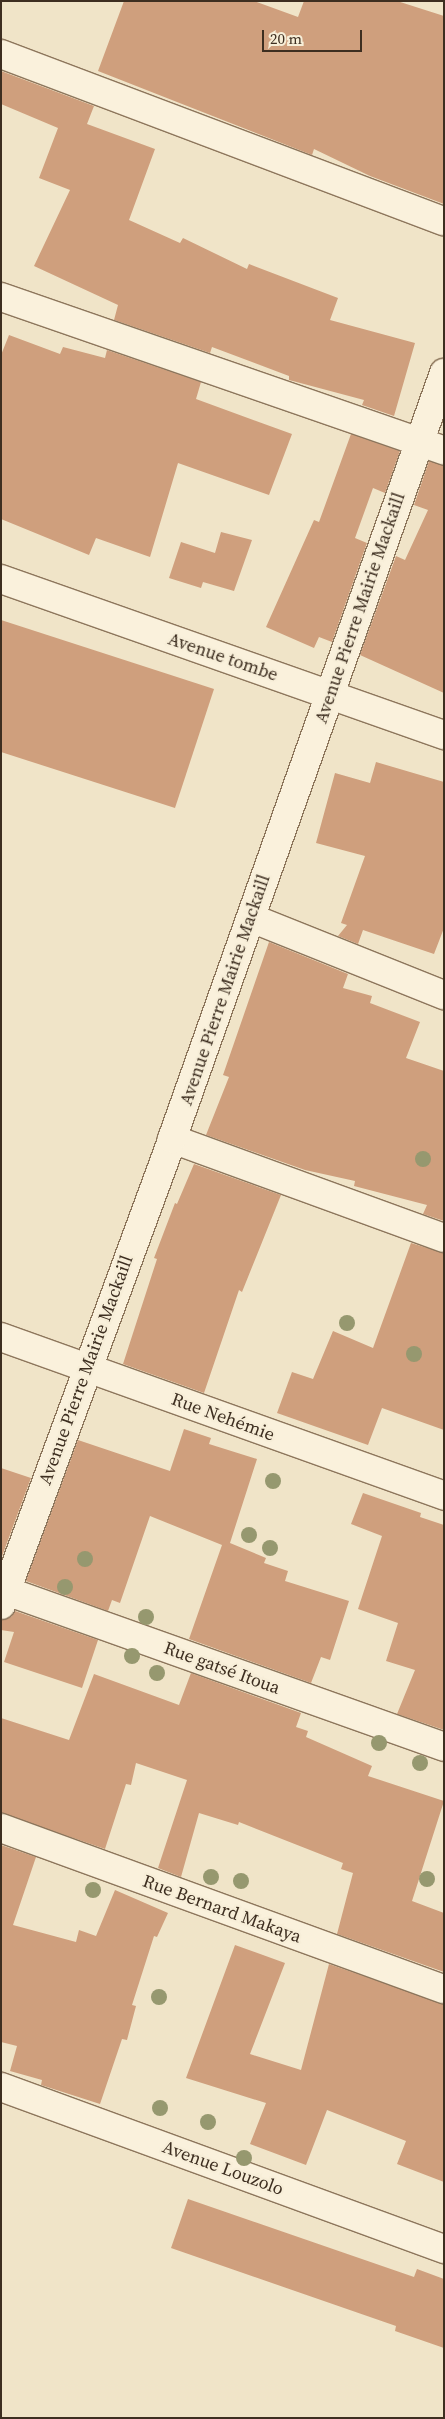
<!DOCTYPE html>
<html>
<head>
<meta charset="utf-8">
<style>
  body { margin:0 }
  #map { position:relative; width:445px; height:2419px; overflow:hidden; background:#f0e4c8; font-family:"Source Serif 4",serif }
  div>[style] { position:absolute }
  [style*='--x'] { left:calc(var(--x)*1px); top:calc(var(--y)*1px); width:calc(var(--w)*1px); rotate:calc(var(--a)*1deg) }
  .building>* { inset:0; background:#cf9f7d }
  .roads { filter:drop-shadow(1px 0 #8d765c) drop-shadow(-1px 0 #8d765c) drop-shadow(0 1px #8d765c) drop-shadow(0 -1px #8d765c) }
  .minor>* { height:28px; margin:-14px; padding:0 14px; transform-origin:14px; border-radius:14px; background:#faf1dc }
  .trees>* { width:16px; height:16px; margin:-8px; border-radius:50%; background:#96986f }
  span { translate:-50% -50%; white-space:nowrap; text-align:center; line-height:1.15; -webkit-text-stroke:4.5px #f7eed8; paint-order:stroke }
  .street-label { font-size:18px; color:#3d2e20 }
  .frame { position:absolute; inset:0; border:2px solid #3d2e20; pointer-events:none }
  .scale { position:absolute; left:262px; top:30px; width:100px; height:22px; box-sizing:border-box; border:2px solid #3d2e20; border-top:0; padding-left:6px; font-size:15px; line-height:18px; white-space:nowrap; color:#3d2e20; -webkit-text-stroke:4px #f7eed8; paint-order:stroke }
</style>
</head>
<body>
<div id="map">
  <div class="building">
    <div style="clip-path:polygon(124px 1px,254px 1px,298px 17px,304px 1px,397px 1px,444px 16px,444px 204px,370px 176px,314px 149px,312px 155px,98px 71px)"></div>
    <div style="clip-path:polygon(1px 71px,94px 106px,87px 124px,155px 149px,129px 220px,180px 243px,183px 238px,247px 269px,249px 264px,338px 298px,330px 320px,415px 343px,394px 416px,362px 405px,364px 400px,289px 380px,289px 376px,212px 347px,210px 353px,114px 320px,118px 305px,34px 266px,70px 190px,39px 178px,58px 128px,1px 104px)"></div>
    <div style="clip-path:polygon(9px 335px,60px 354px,63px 347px,105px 358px,107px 350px,201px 382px,196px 399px,292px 434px,269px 495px,178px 463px,150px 557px,96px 538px,89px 555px,1px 519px,1px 355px)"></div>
    <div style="clip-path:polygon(351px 434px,400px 451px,385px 493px,373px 488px,355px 538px,367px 543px,332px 642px,319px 637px,314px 648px,266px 627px,314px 520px,319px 522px)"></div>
    <div style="clip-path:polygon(429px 461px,444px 465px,444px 693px,360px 655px,396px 556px,405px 560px,428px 510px,414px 505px)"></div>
    <div style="clip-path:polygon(221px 532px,252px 540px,234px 591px,203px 582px,201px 588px,169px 578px,181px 542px,215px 553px)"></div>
    <div style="clip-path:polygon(1px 620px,214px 689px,175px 808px,1px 752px)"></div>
    <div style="clip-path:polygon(376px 762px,444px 782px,444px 928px,434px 954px,363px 930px,358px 944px,338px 936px,347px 925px,341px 923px,365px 856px,316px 843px,335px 773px,370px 783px)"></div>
    <div style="clip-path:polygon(269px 942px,348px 974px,343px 988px,372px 996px,370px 1003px,420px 1022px,406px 1058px,444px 1071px,444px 1221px,423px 1214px,427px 1205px,354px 1186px,355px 1181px,305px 1170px,206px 1135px,229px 1077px,223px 1075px)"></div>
    <div style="clip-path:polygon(194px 1164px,281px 1195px,242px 1292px,239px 1290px,204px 1393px,123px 1364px,157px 1259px,154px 1258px,175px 1203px,177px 1204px)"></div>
    <div style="clip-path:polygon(411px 1243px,444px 1253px,444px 1430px,382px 1408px,368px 1445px,277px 1413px,292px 1372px,313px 1379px,333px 1331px,373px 1348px)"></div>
    <div style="clip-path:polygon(184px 1429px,211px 1438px,209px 1444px,257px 1459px,230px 1543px,266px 1558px,264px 1563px,288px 1571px,285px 1581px,349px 1601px,330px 1660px,321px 1657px,311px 1683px,189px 1639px,222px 1545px,150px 1516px,120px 1603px,112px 1600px,108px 1611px,26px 1581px,78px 1440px,170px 1471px)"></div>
    <div style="clip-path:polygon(1px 1468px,31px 1478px,1px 1559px)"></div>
    <div style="clip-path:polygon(363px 1493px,421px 1513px,420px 1517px,444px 1525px,444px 1730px,397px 1714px,415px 1670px,386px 1661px,398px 1623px,358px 1609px,382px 1536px,351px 1524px)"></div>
    <div style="clip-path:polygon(15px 1611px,98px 1640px,82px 1688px,4px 1662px,14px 1632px,1px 1630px,1px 1620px,11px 1617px)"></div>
    <div style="clip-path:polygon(191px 1673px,301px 1713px,296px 1727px,308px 1731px,306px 1737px,372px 1766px,368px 1776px,444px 1801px,412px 1901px,444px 1913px,444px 1972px,337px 1934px,353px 1873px,341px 1869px,343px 1863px,239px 1822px,238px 1825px,199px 1813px,181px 1877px,158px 1868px,187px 1780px,136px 1763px,131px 1785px,126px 1784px,105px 1849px,1px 1813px,1px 1718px,69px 1740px,94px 1674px,179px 1705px)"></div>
    <div style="clip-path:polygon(1px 1845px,36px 1857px,13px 1925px,76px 1942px,79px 1930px,96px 1936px,115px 1890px,168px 1913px,157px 1937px,154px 1936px,132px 2005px,136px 2006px,127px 2040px,122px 2039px,100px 2104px,41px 2085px,42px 2080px,10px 2071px,17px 2046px,1px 2042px)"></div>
    <div style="clip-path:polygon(235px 1945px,285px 1963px,250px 2054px,301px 2070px,329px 1964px,444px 2004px,444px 2182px,397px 2164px,406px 2141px,327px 2110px,306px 2165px,250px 2144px,266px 2103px,186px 2078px)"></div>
    <div style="clip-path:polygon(188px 2199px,414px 2277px,417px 2269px,444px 2279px,444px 2348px,395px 2331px,396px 2326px,171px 2248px)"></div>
  </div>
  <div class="roads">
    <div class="minor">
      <div style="--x:1;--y:54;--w:473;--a:20.7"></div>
      <div style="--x:1;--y:297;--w:469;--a:19.1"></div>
      <div style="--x:1;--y:579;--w:470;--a:19.4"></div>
      <div style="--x:251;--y:918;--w:208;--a:21.8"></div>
      <div style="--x:172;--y:1139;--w:289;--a:20"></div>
      <div style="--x:1;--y:1337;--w:471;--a:19.7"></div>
      <div style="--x:1;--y:1589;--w:470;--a:19.6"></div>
      <div style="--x:1;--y:1605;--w:496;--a:-69.8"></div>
      <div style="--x:172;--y:1139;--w:813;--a:-70.45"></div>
      <div style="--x:1;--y:1828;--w:471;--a:20"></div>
      <div style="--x:1;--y:2087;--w:472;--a:20.1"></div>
    </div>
  </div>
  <div class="trees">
    <div style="left:423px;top:1159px"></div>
    <div style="left:347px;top:1323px"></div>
    <div style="left:414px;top:1354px"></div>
    <div style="left:273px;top:1481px"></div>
    <div style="left:249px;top:1535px"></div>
    <div style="left:270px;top:1548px"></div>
    <div style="left:85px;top:1559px"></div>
    <div style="left:65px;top:1587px"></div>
    <div style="left:146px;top:1617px"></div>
    <div style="left:132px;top:1656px"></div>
    <div style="left:157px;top:1673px"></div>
    <div style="left:379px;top:1743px"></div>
    <div style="left:420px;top:1763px"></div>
    <div style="left:211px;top:1877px"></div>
    <div style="left:427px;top:1879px"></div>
    <div style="left:241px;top:1881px"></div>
    <div style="left:93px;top:1890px"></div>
    <div style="left:159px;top:1997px"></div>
    <div style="left:160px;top:2108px"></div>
    <div style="left:208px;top:2122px"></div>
    <div style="left:244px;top:2158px"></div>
  </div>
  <div class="street-label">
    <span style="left:360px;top:608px;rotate:-71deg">Avenue Pierre Mairie Mackaill</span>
    <span style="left:223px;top:657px;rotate:19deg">Avenue tombe</span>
    <span style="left:225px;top:990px;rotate:-71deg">Avenue Pierre Mairie Mackaill</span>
    <span style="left:86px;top:1370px;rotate:-70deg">Avenue Pierre Mairie Mackaill</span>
    <span style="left:223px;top:1417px;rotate:20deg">Rue Nehémie</span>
    <span style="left:222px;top:1668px;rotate:20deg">Rue gatsé Itoua</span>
    <span style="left:222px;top:1909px;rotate:20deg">Rue Bernard Makaya</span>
    <span style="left:223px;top:2168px;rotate:20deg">Avenue Louzolo</span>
  </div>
  <div class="frame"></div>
  <div class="scale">20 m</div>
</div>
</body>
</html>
